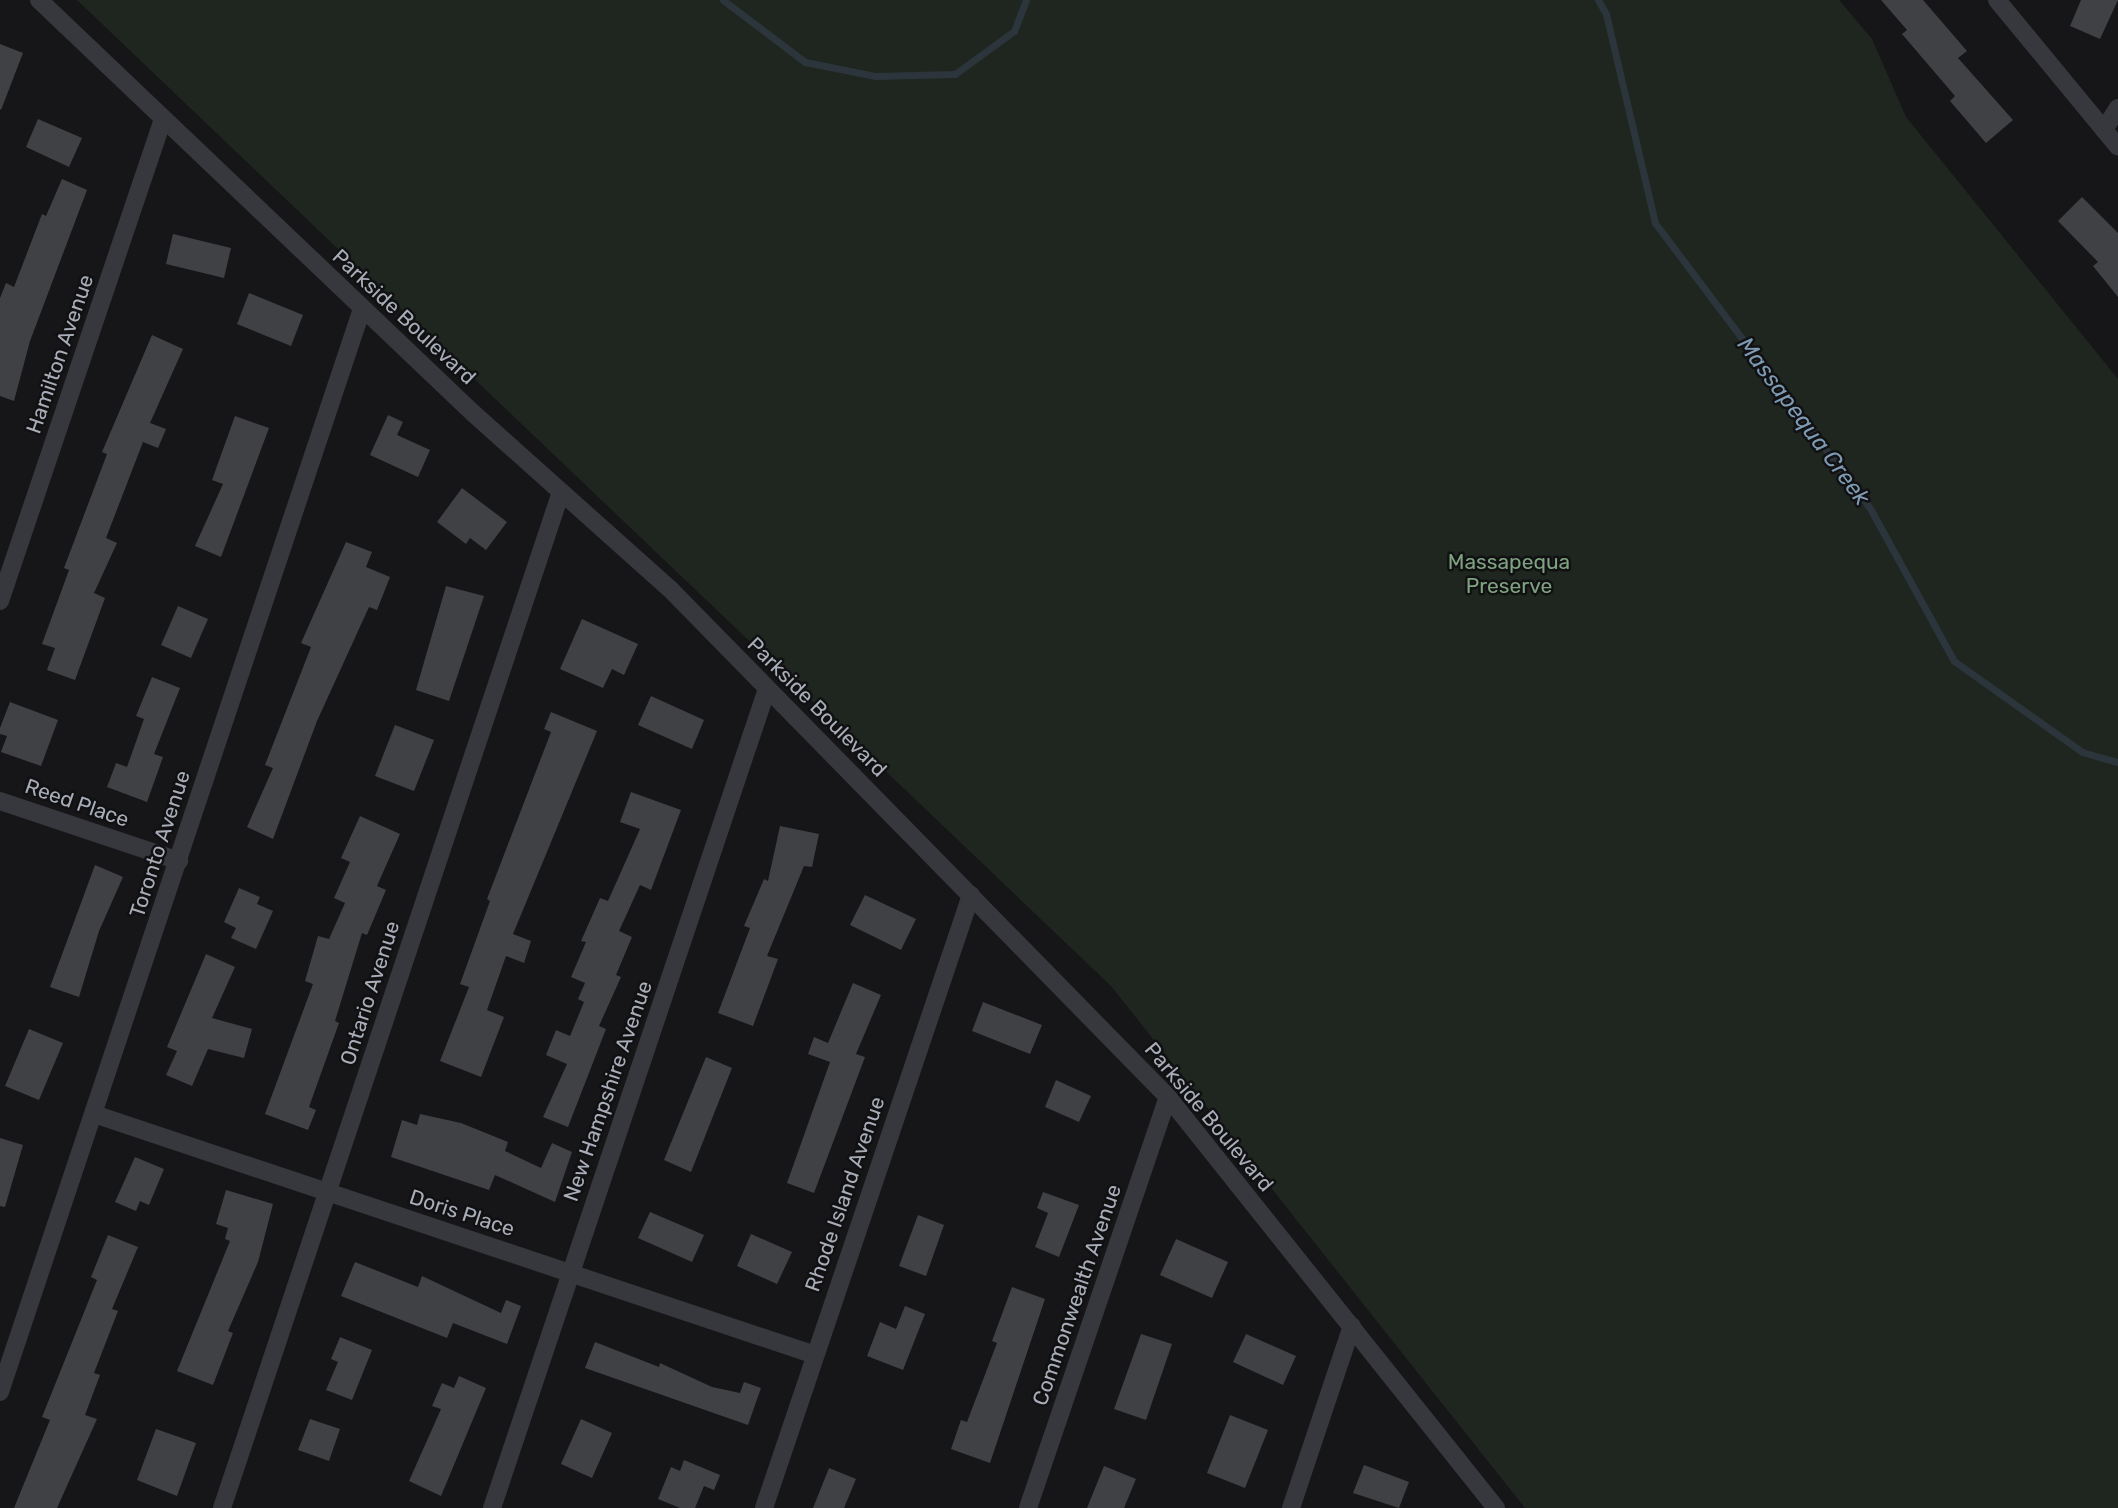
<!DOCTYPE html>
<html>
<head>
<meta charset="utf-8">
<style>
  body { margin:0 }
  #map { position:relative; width:2118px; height:1508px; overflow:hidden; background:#161618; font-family:Rubik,sans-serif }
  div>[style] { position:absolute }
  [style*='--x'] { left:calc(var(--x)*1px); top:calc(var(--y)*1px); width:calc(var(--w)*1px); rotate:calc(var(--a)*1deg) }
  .green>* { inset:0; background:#1e261f }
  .stream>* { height:7px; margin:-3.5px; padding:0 3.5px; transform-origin:3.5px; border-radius:3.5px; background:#2c353c }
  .building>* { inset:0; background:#404145 }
  .minor>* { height:18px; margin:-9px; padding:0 9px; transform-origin:9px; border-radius:9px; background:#37383d }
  span { translate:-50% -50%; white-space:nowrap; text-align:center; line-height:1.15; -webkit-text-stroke:5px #111113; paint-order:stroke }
  .street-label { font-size:21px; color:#a8adb8 }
  .park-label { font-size:21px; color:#7fa381 }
  .water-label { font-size:23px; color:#7f9bb3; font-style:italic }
</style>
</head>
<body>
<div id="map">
  <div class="green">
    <div style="clip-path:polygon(77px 0,1839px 0,1872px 39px,1906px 117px,2118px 379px,2118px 1508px,1525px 1508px,1111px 986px)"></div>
  </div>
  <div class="stream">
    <div style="--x:723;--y:0;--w:103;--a:37.1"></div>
    <div style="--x:805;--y:62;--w:71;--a:11.3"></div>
    <div style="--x:875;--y:76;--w:80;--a:-1.4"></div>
    <div style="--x:955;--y:74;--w:73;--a:-36.1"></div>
    <div style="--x:1014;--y:31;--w:33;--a:-69"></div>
    <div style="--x:1598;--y:0;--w:16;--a:60"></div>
    <div style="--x:1606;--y:14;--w:215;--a:76.8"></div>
    <div style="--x:1655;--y:223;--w:359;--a:53"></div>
    <div style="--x:1871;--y:510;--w:172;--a:61.2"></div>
    <div style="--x:1954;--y:661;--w:157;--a:35.4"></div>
    <div style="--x:2082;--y:752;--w:37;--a:16"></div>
  </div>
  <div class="building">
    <div style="clip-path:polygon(1881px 0,1923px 0,1967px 51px,1958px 58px,2013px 120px,1986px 143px,1950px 101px,1955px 96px,1902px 34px,1907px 30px)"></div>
    <div style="clip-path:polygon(2081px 0,2118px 0,2100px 39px,2070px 26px)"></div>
    <div style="clip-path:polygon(0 44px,23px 53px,1px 110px,0 109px)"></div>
    <div style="clip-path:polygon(38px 119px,82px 138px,69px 167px,26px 147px)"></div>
    <div style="clip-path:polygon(62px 179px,87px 190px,30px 341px,14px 401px,0 396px,0 298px,6px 283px,14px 287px,42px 214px,46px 216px)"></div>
    <div style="clip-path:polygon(2082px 197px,2118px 233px,2118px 297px,2093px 266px,2098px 262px,2058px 221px)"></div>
    <div style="clip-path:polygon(173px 234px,231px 248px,224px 278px,166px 264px)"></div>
    <div style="clip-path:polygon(249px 293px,303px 315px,291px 346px,237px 324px)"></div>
    <div style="clip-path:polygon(152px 335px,183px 349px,150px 423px,166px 429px,158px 448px,143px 442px,106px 538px,117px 543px,94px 593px,105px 598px,75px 680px,47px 670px,55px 648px,42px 644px,69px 570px,64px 568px,107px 454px,102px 452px)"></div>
    <div style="clip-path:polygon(388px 415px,403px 422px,397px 435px,430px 450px,418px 477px,370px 455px)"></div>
    <div style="clip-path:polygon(235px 416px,269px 428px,221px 557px,195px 546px,223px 484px,212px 480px)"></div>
    <div style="clip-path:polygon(462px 488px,507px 522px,486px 550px,470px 538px,466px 544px,437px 522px)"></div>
    <div style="clip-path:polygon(346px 542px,372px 552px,366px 567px,390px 577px,377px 610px,369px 607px,317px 721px,273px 839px,247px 827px,273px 768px,265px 765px,311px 647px,301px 643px)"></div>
    <div style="clip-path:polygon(446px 586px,484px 596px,449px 701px,416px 690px)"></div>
    <div style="clip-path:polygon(178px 606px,208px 619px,191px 658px,161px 645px)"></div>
    <div style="clip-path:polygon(582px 619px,638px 644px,624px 675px,612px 669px,603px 688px,560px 669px)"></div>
    <div style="clip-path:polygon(152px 677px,180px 688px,154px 754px,163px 757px,147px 802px,107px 787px,116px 763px,127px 767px,144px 719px,136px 716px)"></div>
    <div style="clip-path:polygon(651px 696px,704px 720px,692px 749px,638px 725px)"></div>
    <div style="clip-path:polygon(10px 702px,58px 720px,41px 766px,1px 752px,7px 736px,0 734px,0 728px)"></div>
    <div style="clip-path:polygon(551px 712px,597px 731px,513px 934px,531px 941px,524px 963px,506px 956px,487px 1010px,504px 1017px,481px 1077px,440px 1061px,469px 987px,460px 984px,490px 901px,487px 899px,551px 732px,544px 729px)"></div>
    <div style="clip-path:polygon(395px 725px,434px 740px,414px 791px,375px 776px)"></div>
    <div style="clip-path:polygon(631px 792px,681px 810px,651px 890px,640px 885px,619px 931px,632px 937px,616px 975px,621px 977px,599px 1026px,606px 1029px,568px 1127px,543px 1117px,567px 1064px,546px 1055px,556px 1030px,570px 1036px,584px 1002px,578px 999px,585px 983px,571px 977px,586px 942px,581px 941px,600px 898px,608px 901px,640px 829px,620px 822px)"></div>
    <div style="clip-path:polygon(360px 816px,400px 834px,377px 886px,386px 890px,367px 935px,362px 933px,335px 1021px,339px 1023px,309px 1107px,316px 1110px,308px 1130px,265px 1114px,313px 984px,305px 981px,318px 936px,329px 939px,345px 903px,334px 898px,350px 862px,341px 858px)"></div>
    <div style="clip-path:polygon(780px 826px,819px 834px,812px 867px,804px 866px,767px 956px,778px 959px,753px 1026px,718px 1013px,750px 928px,744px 926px,764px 879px,768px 881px)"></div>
    <div style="clip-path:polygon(95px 865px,123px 877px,99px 931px,79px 997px,50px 987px)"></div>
    <div style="clip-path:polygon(239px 888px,260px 897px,257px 904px,273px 911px,256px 949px,231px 938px,236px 928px,224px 922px)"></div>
    <div style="clip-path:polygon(865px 895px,916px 919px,901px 950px,850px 925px)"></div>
    <div style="clip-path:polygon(206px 954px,235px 967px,212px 1018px,252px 1029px,244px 1058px,208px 1049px,192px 1086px,166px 1075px,177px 1051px,167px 1047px)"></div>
    <div style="clip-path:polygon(853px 983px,881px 995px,856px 1054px,865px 1057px,814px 1193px,787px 1183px,830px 1062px,808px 1054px,814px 1037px,828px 1043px)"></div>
    <div style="clip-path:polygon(983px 1002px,1042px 1025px,1030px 1054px,972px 1031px)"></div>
    <div style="clip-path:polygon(29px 1029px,63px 1043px,39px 1100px,5px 1086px)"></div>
    <div style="clip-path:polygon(706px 1057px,732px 1068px,691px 1172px,664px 1160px)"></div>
    <div style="clip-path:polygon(1056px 1080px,1091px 1096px,1079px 1122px,1045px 1107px)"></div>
    <div style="clip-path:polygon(420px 1114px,461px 1123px,508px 1142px,505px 1151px,541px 1168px,552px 1143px,572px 1152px,555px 1202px,495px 1175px,489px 1190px,391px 1157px,402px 1120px,417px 1125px)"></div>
    <div style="clip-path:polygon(0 1138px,23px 1145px,5px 1207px,0 1206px)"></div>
    <div style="clip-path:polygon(135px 1157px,164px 1169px,149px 1205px,140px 1201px,136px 1211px,115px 1202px)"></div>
    <div style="clip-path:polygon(226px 1190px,273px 1204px,258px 1262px,228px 1331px,233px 1333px,213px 1385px,177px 1371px,230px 1241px,225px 1239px,228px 1228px,216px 1224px)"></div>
    <div style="clip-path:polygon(1043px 1192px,1079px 1205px,1059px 1257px,1035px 1247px,1048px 1213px,1037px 1208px)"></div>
    <div style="clip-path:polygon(650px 1212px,704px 1235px,692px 1262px,638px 1238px)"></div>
    <div style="clip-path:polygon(918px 1215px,944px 1225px,926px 1276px,899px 1266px)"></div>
    <div style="clip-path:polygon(751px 1234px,792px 1252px,777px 1284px,737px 1266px)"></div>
    <div style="clip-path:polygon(108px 1235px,138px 1247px,112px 1309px,118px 1311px,94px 1373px,100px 1375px,85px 1415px,97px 1419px,57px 1508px,14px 1508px,50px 1420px,42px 1417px,97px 1280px,91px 1277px)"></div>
    <div style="clip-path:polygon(1176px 1239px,1228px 1262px,1212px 1298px,1160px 1275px)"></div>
    <div style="clip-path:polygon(355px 1262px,418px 1287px,422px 1276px,501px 1313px,506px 1300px,521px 1306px,507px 1344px,453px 1323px,447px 1338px,341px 1296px)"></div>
    <div style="clip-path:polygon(1012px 1287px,1045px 1299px,990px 1463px,951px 1449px,961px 1420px,967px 1422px,997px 1343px,992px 1341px)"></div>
    <div style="clip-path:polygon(905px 1306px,925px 1314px,903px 1370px,867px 1356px,880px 1322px,896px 1329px)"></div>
    <div style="clip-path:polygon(1141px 1334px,1172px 1344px,1146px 1420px,1114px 1409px)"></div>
    <div style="clip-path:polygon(1246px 1334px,1296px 1356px,1283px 1385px,1233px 1362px)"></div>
    <div style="clip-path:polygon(340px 1337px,372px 1350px,352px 1400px,326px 1390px,338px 1362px,331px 1359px)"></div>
    <div style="clip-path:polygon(595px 1342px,659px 1367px,660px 1363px,712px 1387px,740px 1393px,744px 1382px,761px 1388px,748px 1425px,585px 1368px)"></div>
    <div style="clip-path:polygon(459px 1376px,486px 1388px,441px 1496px,409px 1481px,441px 1409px,432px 1406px,442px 1383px,454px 1388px)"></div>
    <div style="clip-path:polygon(1230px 1415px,1268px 1430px,1245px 1488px,1207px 1473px)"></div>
    <div style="clip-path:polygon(310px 1419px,340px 1429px,329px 1461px,298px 1450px)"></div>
    <div style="clip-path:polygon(581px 1419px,612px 1433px,592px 1478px,561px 1464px)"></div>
    <div style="clip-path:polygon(156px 1429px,196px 1443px,177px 1496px,137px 1480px)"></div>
    <div style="clip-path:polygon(684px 1460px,720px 1475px,714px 1490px,704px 1486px,695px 1508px,680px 1508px,658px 1499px,671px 1467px,680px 1471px)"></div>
    <div style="clip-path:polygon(1364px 1465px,1409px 1482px,1399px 1508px,1353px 1493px)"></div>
    <div style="clip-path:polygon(1104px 1466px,1136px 1479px,1124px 1508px,1087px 1508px)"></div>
    <div style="clip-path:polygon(829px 1468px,856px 1479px,844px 1508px,813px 1508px)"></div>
  </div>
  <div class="minor">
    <div style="--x:39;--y:0;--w:599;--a:43.58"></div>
    <div style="--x:473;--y:413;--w:263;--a:41.8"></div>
    <div style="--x:669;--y:588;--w:713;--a:45.57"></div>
    <div style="--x:1168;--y:1097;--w:526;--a:51.41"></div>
    <div style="--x:1997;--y:0;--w:190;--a:50.5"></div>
    <div style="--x:2104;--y:130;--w:26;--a:-58"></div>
    <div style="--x:0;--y:601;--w:506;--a:-71.31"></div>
    <div style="--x:0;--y:801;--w:189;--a:18.5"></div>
    <div style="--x:94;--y:1114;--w:760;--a:18.48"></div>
    <div style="--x:0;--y:1392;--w:1142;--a:-71.52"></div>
    <div style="--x:222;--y:1508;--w:1071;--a:-71.55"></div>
    <div style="--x:492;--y:1508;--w:864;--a:-71.44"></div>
    <div style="--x:764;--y:1508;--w:647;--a:-71.34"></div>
    <div style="--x:1028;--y:1508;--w:434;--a:-71.2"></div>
    <div style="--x:1291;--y:1508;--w:192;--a:-71.5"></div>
  </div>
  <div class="street-label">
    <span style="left:404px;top:317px;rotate:43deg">Parkside Boulevard</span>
    <span style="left:60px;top:354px;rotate:-71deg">Hamilton Avenue</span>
    <span style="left:817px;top:707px;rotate:45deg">Parkside Boulevard</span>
    <span style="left:77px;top:803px;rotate:19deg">Reed Place</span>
    <span style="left:160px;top:844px;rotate:-72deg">Toronto Avenue</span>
    <span style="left:370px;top:993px;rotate:-72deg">Ontario Avenue</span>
    <span style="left:608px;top:1091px;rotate:-71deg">New Hampshire Avenue</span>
    <span style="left:1209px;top:1117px;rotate:50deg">Parkside Boulevard</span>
    <span style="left:845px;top:1194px;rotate:-71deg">Rhode Island Avenue</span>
    <span style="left:462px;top:1213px;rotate:18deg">Doris Place</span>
    <span style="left:1077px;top:1295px;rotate:-71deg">Commonwealth Avenue</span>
  </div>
  <div class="park-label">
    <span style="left:1509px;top:574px">Massapequa<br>Preserve</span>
  </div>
  <div class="water-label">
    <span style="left:1804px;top:421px;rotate:53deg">Massapequa Creek</span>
  </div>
</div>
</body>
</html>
